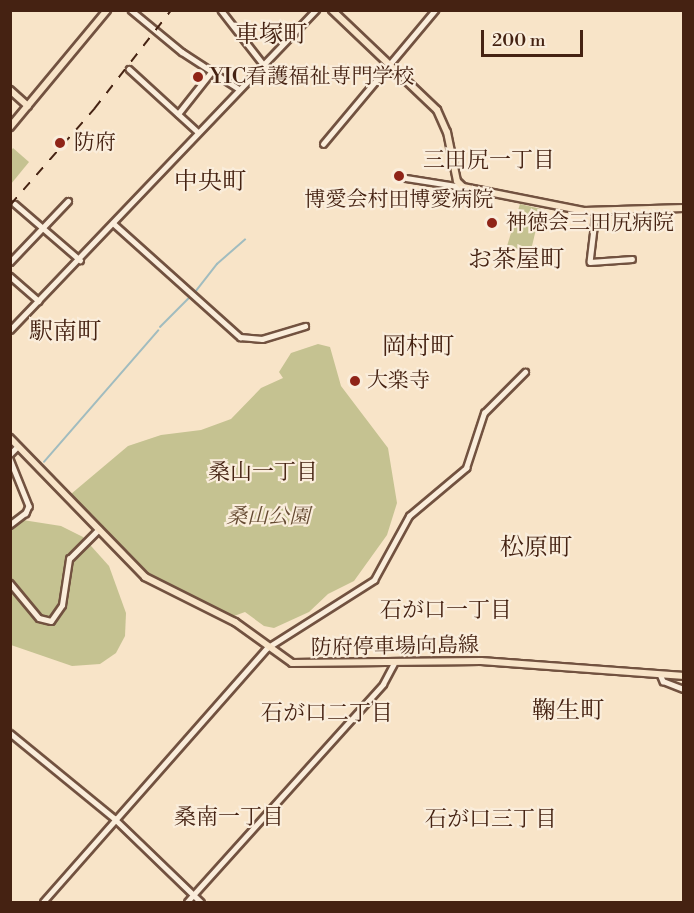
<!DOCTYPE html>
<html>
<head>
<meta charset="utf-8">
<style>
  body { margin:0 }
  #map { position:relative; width:694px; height:913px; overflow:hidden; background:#f8e4c8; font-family:"Libre Bodoni","Noto Serif JP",serif }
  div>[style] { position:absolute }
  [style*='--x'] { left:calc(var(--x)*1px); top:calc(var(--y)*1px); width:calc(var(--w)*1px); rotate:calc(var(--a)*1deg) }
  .green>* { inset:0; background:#c5c291 }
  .stream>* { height:1.5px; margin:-0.75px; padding:0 0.75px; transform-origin:0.75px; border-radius:0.75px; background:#a1bcbf }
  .roads { filter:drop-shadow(2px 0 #725240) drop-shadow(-2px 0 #725240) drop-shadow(0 2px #725240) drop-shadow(0 -2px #725240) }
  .minor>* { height:4.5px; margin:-2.25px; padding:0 2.25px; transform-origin:2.25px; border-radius:2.25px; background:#faeddb }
  .major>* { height:6px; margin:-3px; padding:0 3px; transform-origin:3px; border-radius:3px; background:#f8e4c8 }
  .rail>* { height:1.5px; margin-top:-0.75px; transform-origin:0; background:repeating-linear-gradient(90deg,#452212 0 10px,transparent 0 20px) }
  .dots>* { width:16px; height:16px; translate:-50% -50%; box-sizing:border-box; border:3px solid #faeddb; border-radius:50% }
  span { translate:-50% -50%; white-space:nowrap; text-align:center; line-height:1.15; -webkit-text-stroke:4.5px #faeddb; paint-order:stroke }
  .poi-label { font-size:21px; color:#452212 }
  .left { translate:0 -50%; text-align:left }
  .park-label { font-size:21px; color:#654a32; font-style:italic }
  .street-label { font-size:21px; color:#452212 }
  .neighbourhood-label { font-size:22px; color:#452212 }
  .quarter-label { font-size:24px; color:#452212 }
  .frame { position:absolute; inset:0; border:12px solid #452212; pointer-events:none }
  .scale { position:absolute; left:481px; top:30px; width:102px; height:27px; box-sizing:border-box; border:3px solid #452212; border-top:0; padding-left:8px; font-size:18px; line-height:21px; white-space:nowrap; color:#452212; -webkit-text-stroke:4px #faeddb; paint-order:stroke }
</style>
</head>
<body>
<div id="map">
  <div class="green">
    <div style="clip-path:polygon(13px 148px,29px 162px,11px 184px,11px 151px)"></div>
    <div style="clip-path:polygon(520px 204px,541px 209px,530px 254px,507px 246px)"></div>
    <div style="clip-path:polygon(318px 344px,330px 347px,341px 386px,388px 448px,397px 503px,387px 535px,354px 581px,328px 594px,309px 612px,274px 628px,264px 626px,245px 612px,234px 616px,158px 582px,71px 494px,128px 446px,161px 435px,201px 430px,231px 419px,261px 388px,283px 378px,279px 372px,291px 353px)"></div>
    <div style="clip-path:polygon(10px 518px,61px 526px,83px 537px,109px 566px,126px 613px,125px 636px,116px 653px,100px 664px,72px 666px,11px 645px)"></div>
  </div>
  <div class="stream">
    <div style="--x:196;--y:291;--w:34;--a:-52"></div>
    <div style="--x:217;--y:264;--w:37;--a:-41"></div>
    <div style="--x:160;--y:327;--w:40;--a:-45"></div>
    <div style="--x:44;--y:462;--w:174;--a:-49"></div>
  </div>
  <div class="roads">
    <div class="minor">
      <div style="--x:131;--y:10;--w:66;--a:39.5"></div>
      <div style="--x:182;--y:52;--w:68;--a:33"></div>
      <div style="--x:221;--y:10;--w:68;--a:52.1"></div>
      <div style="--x:129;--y:69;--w:93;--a:42.4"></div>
      <div style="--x:178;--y:114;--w:55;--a:-51.7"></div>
      <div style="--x:323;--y:144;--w:175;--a:-50.1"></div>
      <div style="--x:406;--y:178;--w:58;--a:9"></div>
      <div style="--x:15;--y:204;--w:86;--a:40.7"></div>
      <div style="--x:596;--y:212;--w:50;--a:96.8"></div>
      <div style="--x:590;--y:262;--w:42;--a:-4.1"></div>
      <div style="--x:113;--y:223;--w:171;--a:41.9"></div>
      <div style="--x:240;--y:337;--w:22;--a:5"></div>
      <div style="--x:262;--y:339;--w:45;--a:-16.8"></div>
      <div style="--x:10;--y:262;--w:84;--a:-46.4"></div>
      <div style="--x:10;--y:276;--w:38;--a:41"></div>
      <div style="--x:10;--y:330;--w:443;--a:-46.3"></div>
      <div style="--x:10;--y:454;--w:11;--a:-45"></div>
      <div style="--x:10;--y:459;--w:51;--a:68"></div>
      <div style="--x:29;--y:506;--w:8;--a:113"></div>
      <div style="--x:26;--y:513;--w:20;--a:143"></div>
      <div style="--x:10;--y:583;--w:45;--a:50.4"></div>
      <div style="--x:39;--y:618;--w:12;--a:14"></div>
      <div style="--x:51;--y:621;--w:19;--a:-55"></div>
      <div style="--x:62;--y:605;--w:47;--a:-81.3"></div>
      <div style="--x:69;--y:559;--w:42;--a:-45"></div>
      <div style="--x:660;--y:674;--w:8;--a:67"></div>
      <div style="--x:663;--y:681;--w:22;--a:21"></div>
      <div style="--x:10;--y:733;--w:134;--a:39.3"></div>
      <div style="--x:114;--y:818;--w:121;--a:44"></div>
      <div style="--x:43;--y:902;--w:339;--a:-48.6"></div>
      <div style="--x:267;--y:648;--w:127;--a:-32.4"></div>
      <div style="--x:374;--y:580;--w:73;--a:-61.3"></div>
      <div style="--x:409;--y:516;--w:75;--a:-40.1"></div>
      <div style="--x:466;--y:468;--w:58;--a:-71.9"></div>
      <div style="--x:484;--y:413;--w:58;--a:-45"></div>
      <div style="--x:187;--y:902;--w:293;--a:-48"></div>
      <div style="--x:383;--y:684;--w:24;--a:-62"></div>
    </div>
    <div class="major">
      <div style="--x:332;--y:10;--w:145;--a:43.6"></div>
      <div style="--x:437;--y:110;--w:24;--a:66"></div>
      <div style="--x:447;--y:132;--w:50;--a:78.5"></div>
      <div style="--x:457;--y:181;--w:8;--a:45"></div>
      <div style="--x:463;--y:187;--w:123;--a:11.2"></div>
      <div style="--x:584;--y:211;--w:100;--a:-1.7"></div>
      <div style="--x:10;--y:90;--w:24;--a:42"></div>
      <div style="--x:10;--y:127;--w:152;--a:-50.3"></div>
      <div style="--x:10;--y:438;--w:194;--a:45.8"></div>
      <div style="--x:145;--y:577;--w:101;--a:26.6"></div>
      <div style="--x:235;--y:622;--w:70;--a:35.7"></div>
      <div style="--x:292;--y:663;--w:189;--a:-0.6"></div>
      <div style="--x:481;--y:661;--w:204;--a:4.2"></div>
    </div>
  </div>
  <div class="rail">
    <div style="--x:10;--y:205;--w:128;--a:-48.8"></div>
    <div style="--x:94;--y:109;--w:125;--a:-52.1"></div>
  </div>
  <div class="dots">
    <div style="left:198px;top:77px;background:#8f2418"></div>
    <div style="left:60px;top:143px;background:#8f2418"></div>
    <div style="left:399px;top:176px;background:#8f2418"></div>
    <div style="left:492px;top:223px;background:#8f2418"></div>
    <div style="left:355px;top:381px;background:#8f2418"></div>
  </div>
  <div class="poi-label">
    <span class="left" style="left:210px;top:77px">YIC看護福祉専門学校</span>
    <span class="left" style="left:74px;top:143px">防府</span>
    <span style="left:399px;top:200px">博愛会村田博愛病院</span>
    <span class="left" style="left:506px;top:223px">神徳会三田尻病院</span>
    <span class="left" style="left:367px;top:381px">大楽寺</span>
  </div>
  <div class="park-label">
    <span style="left:268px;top:517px">桑山公園</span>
  </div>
  <div class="street-label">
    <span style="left:395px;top:647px;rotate:-1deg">防府停車場向島線</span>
  </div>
  <div class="neighbourhood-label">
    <span style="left:489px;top:161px">三田尻一丁目</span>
    <span style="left:263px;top:473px">桑山一丁目</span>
    <span style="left:446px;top:611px">石が口一丁目</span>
    <span style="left:327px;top:714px">石が口二丁目</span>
    <span style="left:229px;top:818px">桑南一丁目</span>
    <span style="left:491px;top:820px">石が口三丁目</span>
  </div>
  <div class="quarter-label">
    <span style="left:271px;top:36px">車塚町</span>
    <span style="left:210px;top:183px">中央町</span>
    <span style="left:516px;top:261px">お茶屋町</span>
    <span style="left:65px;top:333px">駅南町</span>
    <span style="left:418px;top:348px">岡村町</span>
    <span style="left:536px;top:549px">松原町</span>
    <span style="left:568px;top:712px">鞠生町</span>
  </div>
  <div class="frame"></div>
  <div class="scale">200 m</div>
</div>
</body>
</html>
